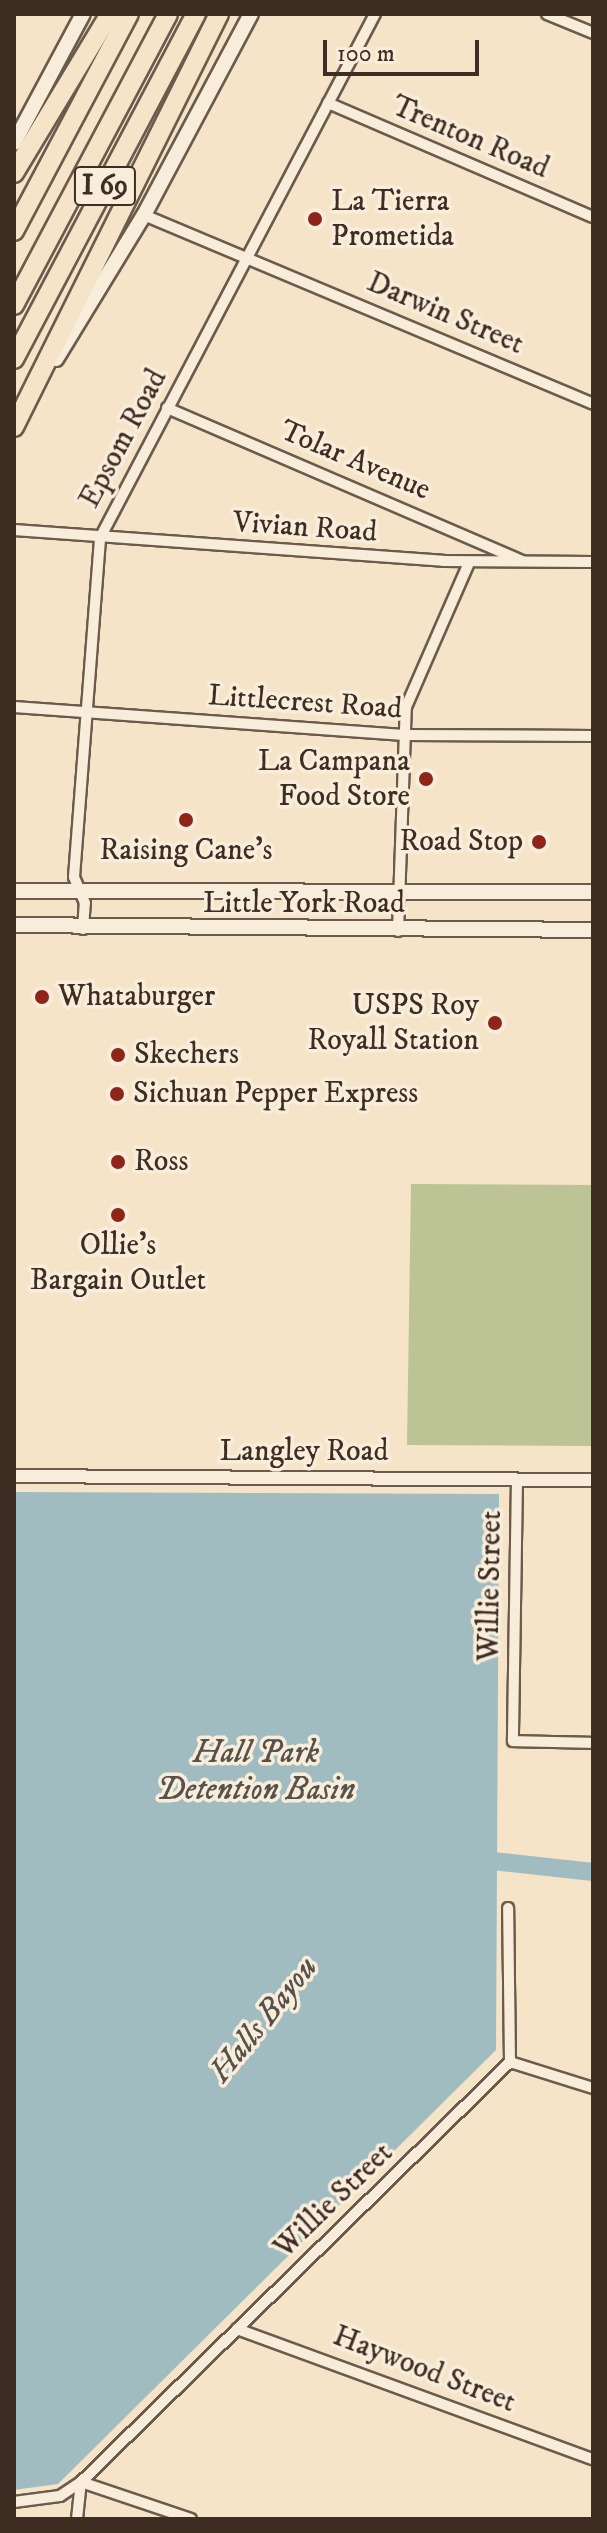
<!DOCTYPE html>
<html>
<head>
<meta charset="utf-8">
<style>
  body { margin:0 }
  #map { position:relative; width:607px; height:2533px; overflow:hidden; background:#f5e4c8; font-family:"IM FELL DW Pica",serif }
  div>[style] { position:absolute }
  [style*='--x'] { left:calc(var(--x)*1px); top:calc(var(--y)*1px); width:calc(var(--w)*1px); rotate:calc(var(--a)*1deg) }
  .green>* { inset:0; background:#bcc495 }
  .water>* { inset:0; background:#a0bcc0 }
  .river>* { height:18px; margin:-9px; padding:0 9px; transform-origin:9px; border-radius:9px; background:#a0bcc0 }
  .roads { filter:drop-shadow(2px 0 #6c5b4c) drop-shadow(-2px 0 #6c5b4c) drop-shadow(0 2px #6c5b4c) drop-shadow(0 -2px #6c5b4c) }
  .minor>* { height:10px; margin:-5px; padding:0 5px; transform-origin:5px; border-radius:5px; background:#f8eddb }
  .tertiary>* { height:12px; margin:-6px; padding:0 6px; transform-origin:6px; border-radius:6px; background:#f8eddb }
  .secondary>* { height:14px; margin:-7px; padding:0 7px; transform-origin:7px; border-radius:7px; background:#f8eddb }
  .motorway>* { height:18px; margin:-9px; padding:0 9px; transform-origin:9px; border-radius:9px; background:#f5e4c8 }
  .dots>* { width:22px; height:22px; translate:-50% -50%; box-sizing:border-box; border:4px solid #f8eddb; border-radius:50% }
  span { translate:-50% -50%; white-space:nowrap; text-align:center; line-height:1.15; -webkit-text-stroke:7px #f8eddb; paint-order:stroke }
  .shield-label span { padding:2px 6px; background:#f8eddb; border:2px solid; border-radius:6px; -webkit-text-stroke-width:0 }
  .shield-label { font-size:28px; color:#3e2d23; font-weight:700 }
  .street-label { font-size:30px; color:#3e2d23 }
  .poi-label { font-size:30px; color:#3e2d23 }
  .left { translate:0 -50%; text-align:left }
  .right { translate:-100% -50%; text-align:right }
  .water-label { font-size:32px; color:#56514a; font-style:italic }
  .frame { position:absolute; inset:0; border:16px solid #3e2d23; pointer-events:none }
  .scale { position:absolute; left:323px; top:40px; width:156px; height:36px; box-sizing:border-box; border:4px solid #3e2d23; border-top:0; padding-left:10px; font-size:24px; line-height:28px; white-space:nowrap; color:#3e2d23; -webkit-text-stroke:6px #f8eddb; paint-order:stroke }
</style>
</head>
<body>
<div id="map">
  <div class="green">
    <div style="clip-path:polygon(411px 1184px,593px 1185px,593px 1446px,407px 1445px)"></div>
  </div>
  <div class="water">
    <div style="clip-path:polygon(14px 1492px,499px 1494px,496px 2050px,58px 2484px,14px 2490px)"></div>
  </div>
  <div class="river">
    <div style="--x:475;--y:1859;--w:119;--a:6.3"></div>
  </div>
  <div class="roads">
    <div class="minor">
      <div style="--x:547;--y:14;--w:50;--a:22.4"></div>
      <div style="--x:328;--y:103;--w:288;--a:23.3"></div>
      <div style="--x:144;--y:215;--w:487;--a:22.8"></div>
      <div style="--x:167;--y:408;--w:387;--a:23.3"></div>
      <div style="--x:14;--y:530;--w:430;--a:4.1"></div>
      <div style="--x:443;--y:561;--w:150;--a:0.4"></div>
      <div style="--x:14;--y:707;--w:391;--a:4.1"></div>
      <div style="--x:404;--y:735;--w:189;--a:0.3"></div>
      <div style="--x:83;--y:929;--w:26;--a:-86"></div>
      <div style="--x:85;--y:903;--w:28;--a:-113"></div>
      <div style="--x:74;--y:877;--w:340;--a:-85.6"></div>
      <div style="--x:100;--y:538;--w:592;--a:-62.31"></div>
      <div style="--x:398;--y:931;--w:224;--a:-88"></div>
      <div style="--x:406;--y:707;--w:157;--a:-66.4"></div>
      <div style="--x:517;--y:1479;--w:262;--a:90.9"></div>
      <div style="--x:513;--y:1741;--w:80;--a:1.4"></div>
      <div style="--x:510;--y:2062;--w:87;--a:17.4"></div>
      <div style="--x:237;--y:2329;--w:379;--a:20.1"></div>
      <div style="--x:14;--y:2502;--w:46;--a:-7.4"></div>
      <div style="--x:60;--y:2496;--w:25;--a:-34"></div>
      <div style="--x:81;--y:2482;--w:116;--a:18.6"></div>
      <div style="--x:77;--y:2519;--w:37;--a:-84"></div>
      <div style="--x:81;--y:2482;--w:600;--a:-44.39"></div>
      <div style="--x:510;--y:2062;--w:154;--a:-90.7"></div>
    </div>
    <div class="tertiary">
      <div style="--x:14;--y:1476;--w:579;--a:0.4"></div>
    </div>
    <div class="secondary">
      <div style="--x:14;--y:143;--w:146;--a:-61.9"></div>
      <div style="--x:56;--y:359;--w:169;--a:-58.6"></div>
      <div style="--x:144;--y:215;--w:228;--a:-62"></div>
      <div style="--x:14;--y:891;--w:579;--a:0.1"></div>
      <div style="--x:14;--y:925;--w:579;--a:0.49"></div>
    </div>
    <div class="motorway">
      <div style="--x:14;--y:173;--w:186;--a:-58.9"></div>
      <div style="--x:14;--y:231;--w:246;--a:-62.1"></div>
      <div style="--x:14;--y:305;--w:329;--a:-62.1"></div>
      <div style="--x:14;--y:359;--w:390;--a:-62.2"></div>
      <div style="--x:14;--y:427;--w:461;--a:-63.6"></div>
    </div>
  </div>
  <div class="dots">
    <div style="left:315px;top:219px;background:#8f2418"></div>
    <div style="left:426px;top:779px;background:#8f2418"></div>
    <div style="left:186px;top:820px;background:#8f2418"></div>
    <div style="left:539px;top:842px;background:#8f2418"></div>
    <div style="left:42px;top:997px;background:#8f2418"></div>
    <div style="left:495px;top:1023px;background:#8f2418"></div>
    <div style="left:118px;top:1055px;background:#8f2418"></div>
    <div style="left:117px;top:1094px;background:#8f2418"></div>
    <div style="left:118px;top:1162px;background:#8f2418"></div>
    <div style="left:118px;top:1215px;background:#8f2418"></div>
  </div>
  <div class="shield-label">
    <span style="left:105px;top:186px">I 69</span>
  </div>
  <div class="street-label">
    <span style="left:470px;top:138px;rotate:23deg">Trenton Road</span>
    <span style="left:445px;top:314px;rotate:23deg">Darwin Street</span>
    <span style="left:124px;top:439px;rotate:-62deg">Epsom Road</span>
    <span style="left:355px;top:461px;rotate:23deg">Tolar Avenue</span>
    <span style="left:305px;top:528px;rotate:4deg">Vivian Road</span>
    <span style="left:305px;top:703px;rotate:4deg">Littlecrest Road</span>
    <span style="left:304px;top:904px">Little York Road</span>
    <span style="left:304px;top:1452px">Langley Road</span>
    <span style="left:491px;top:1586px;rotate:-89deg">Willie Street</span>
    <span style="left:334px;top:2201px;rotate:-44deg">Willie Street</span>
    <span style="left:424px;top:2370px;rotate:21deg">Haywood Street</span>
  </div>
  <div class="poi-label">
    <span class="left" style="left:331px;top:219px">La Tierra<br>Prometida</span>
    <span class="right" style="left:410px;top:779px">La Campana<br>Food Store</span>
    <span class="right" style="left:523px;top:842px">Road Stop</span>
    <span style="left:186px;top:851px">Raising Cane's</span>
    <span class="left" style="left:58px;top:997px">Whataburger</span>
    <span class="right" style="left:479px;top:1023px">USPS Roy<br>Royall Station</span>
    <span class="left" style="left:134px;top:1055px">Skechers</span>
    <span class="left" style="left:133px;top:1094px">Sichuan Pepper Express</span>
    <span class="left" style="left:134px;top:1162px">Ross</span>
    <span style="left:118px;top:1263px">Ollie's<br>Bargain Outlet</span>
  </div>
  <div class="water-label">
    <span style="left:256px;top:1772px">Hall Park<br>Detention Basin</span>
    <span style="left:264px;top:2020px;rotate:-51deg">Halls Bayou</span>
  </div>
  <div class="frame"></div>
  <div class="scale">100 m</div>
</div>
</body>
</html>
